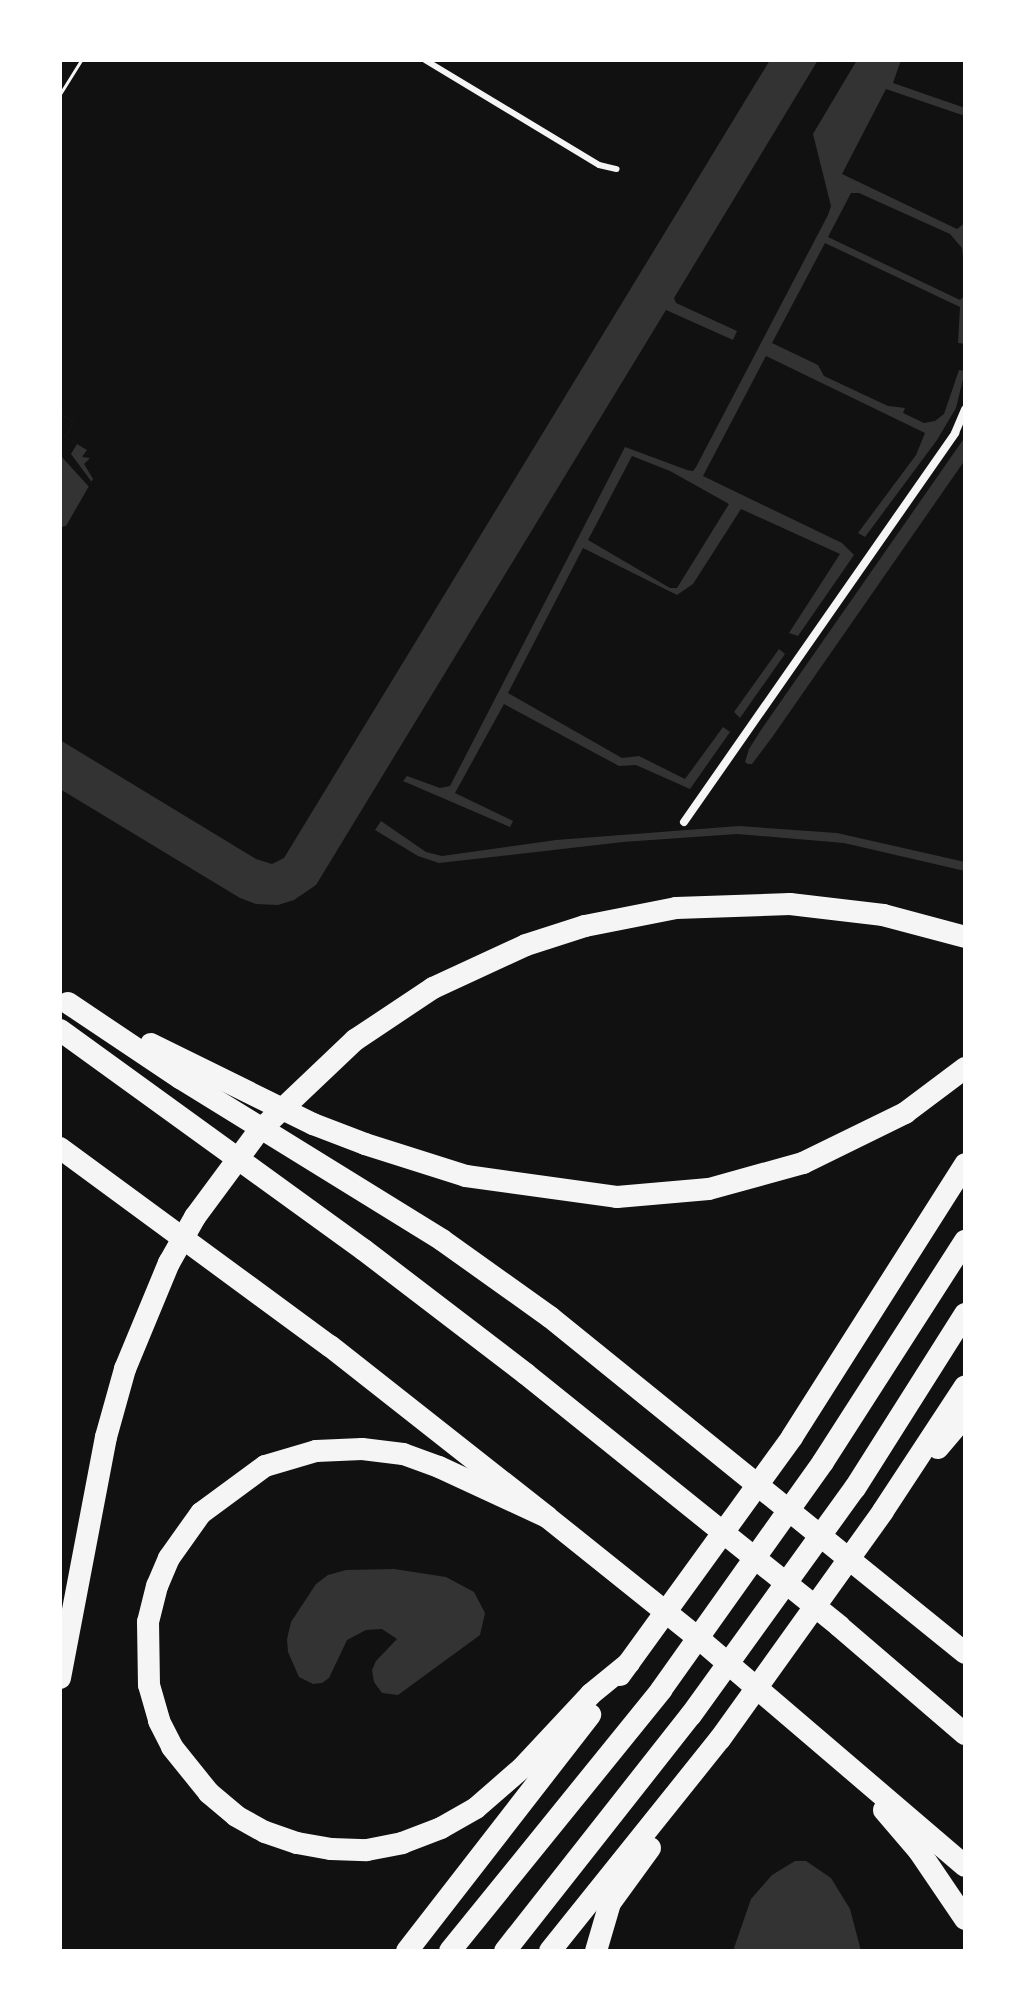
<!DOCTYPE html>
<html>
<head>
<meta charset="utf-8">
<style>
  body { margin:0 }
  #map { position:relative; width:1025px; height:2011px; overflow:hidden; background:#111; font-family:"DM Sans",sans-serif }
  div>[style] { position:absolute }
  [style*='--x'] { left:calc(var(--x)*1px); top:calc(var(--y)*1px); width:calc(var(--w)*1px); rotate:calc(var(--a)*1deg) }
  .water>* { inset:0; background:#333 }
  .pier>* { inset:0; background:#111 }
  .path>* { height:3px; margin:-1.5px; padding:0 1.5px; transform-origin:1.5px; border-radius:1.5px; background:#f5f5f5 }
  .service>* { height:6px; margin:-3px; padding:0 3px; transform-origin:3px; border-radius:3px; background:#f5f5f5 }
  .minor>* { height:8px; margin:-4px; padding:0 4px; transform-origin:4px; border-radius:4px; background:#f5f5f5 }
  .motorway>* { height:22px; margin:-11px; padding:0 11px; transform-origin:11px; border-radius:11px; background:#f5f5f5 }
  span { translate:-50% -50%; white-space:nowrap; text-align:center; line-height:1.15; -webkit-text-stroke:6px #fff; paint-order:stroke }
  .frame { position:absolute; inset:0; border:62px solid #fff; pointer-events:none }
</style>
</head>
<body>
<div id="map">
  <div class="water">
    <div style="clip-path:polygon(770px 60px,818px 60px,674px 298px,676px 303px,737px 331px,733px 340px,666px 310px,316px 885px,294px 900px,278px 905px,256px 904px,240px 898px,60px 789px,60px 740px,256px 859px,272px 864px,284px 858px)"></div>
    <div style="clip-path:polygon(evenodd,857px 60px,901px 60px,893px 83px,965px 108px,965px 116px,886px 89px,842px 174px,957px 229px,965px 223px,965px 200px,965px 277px,962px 248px,950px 234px,859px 193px,851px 193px,828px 237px,960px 300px,965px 295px,965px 344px,958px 343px,960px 307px,825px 243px,772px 343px,818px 365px,824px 376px,888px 406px,905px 408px,903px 413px,924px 423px,935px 421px,944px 414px,959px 370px,965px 371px,956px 408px,937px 440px,865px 537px,858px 533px,916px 455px,925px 433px,766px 356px,703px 476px,842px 543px,854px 555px,798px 636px,789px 633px,840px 554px,741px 509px,693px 584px,677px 595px,583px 548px,508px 693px,622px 758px,639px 756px,685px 779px,723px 727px,730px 732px,690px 789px,636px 765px,619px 766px,504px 704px,455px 793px,513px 821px,510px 827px,403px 781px,407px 776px,440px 788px,450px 786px,625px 447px,687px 470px,693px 471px,696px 467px,828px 215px,831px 206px,813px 134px,857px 60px,632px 456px,670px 471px,729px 504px,677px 588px,670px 588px,588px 540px,632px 456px)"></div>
    <div style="clip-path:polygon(60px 414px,74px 422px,65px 437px,87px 450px,82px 457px,90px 458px,84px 464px,93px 479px,66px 526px,60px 527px)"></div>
    <div style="clip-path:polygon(965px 437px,965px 460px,773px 736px,752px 764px,748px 764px,745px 762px,749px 749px,761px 730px)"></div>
    <div style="clip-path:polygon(779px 649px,785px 654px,740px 718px,734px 712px)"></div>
    <div style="clip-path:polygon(381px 821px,426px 852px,442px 856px,556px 840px,739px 826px,837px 833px,965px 862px,965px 871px,844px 843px,737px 834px,623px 842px,439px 863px,418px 856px,375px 830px)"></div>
    <div style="clip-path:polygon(394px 1569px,446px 1577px,474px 1592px,485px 1613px,480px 1635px,398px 1695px,382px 1693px,374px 1682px,372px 1670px,376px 1661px,397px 1639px,382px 1629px,366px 1630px,347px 1640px,329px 1678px,322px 1683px,313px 1684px,299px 1677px,288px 1652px,287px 1639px,291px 1622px,316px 1584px,328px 1575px,346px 1570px)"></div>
    <div style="clip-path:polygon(795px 1861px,806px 1861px,831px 1878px,850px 1909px,861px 1951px,733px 1951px,751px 1899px,772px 1875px)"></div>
  </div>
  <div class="pier">
    <div style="clip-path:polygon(60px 414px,74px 422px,65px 437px,77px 444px,71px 454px,94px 485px,91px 489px,60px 455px)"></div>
  </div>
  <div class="path">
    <div style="--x:60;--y:94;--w:40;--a:-58"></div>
  </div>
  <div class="service">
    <div style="--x:425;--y:60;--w:203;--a:31.1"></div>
    <div style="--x:599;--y:165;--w:18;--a:13"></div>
  </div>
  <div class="minor">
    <div style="--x:684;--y:822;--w:474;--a:-55.1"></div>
    <div style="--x:955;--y:433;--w:26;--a:-67"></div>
  </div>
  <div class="motorway">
    <div style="--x:68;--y:1003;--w:135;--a:33.8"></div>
    <div style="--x:180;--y:1078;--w:308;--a:31.7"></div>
    <div style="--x:442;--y:1240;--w:133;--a:35.5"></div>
    <div style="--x:550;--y:1317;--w:534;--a:38.99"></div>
    <div style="--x:60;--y:1030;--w:375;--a:35.9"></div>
    <div style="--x:364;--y:1250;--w:204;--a:37.4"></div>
    <div style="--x:526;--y:1374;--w:402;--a:38.8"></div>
    <div style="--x:839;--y:1626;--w:166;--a:40.6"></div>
    <div style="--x:151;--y:1044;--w:181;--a:26.3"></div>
    <div style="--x:313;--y:1124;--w:56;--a:21"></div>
    <div style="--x:365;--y:1144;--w:106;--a:17.6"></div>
    <div style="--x:466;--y:1176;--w:152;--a:7.9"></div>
    <div style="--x:617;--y:1197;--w:92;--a:-5"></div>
    <div style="--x:709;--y:1189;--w:98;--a:-15.5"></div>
    <div style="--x:803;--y:1163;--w:114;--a:-26.1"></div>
    <div style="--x:905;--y:1113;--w:75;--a:-36.9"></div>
    <div style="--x:60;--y:1148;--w:335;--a:36.3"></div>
    <div style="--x:330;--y:1346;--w:276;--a:38.2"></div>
    <div style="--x:547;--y:1517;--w:201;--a:38.7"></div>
    <div style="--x:704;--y:1643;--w:343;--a:40.5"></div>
    <div style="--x:938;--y:1448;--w:42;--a:-49.8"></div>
    <div style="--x:547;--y:1517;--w:119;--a:-155.2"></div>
    <div style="--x:439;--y:1467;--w:38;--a:-160"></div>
    <div style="--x:403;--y:1454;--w:41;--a:-173"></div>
    <div style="--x:362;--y:1449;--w:46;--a:177.5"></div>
    <div style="--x:316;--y:1451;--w:53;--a:163.6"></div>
    <div style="--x:265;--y:1466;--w:79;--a:143.7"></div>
    <div style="--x:201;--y:1513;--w:55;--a:125.4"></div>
    <div style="--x:169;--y:1558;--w:30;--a:113"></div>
    <div style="--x:157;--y:1586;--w:37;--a:104"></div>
    <div style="--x:148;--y:1622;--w:63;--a:89.1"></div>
    <div style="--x:149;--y:1685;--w:37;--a:74"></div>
    <div style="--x:159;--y:1721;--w:29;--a:63"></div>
    <div style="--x:172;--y:1747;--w:59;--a:51.2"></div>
    <div style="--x:209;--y:1793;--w:35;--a:40"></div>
    <div style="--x:236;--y:1816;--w:33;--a:29"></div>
    <div style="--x:265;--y:1832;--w:34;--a:19"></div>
    <div style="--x:297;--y:1843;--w:35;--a:10"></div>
    <div style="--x:331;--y:1849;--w:36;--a:2"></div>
    <div style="--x:367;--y:1850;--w:36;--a:-11"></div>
    <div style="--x:402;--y:1843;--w:42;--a:-21"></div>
    <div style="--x:441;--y:1828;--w:40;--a:-29.7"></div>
    <div style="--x:476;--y:1808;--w:61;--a:-41"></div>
    <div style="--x:522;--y:1768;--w:101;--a:-47"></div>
    <div style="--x:591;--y:1694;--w:49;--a:-39.2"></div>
    <div style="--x:620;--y:1675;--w:294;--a:-54.1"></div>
    <div style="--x:792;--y:1437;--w:323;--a:-57.6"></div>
    <div style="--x:60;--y:1678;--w:245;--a:-79.2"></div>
    <div style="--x:106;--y:1437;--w:71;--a:-74.4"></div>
    <div style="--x:125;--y:1369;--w:115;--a:-67.5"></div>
    <div style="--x:169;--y:1263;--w:53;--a:-60.5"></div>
    <div style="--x:195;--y:1217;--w:106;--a:-53.5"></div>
    <div style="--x:258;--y:1132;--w:134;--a:-43.5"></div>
    <div style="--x:355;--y:1040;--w:94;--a:-33.7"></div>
    <div style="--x:433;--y:988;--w:102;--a:-24.8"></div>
    <div style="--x:526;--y:945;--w:62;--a:-17.9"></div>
    <div style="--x:585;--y:926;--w:93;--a:-11.2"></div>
    <div style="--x:676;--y:908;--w:114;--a:-2"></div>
    <div style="--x:790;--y:904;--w:94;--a:6.7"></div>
    <div style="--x:883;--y:915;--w:85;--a:15"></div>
    <div style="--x:884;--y:1810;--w:54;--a:49.5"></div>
    <div style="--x:919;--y:1851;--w:82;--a:55.9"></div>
    <div style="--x:407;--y:1951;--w:299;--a:-52.2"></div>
    <div style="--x:450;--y:1951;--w:336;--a:-51"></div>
    <div style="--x:661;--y:1690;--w:280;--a:-54.6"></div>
    <div style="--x:823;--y:1462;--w:263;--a:-57.3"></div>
    <div style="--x:505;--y:1951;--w:300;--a:-51.8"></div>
    <div style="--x:691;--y:1715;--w:280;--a:-54.2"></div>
    <div style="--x:855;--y:1488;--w:206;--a:-57.7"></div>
    <div style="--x:550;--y:1951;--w:272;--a:-51.3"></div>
    <div style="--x:720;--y:1739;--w:280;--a:-54.4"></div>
    <div style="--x:883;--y:1511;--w:149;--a:-56.7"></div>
    <div style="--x:596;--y:1951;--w:50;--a:-73.7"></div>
    <div style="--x:610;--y:1903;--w:68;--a:-54"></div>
  </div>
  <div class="frame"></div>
</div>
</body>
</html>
